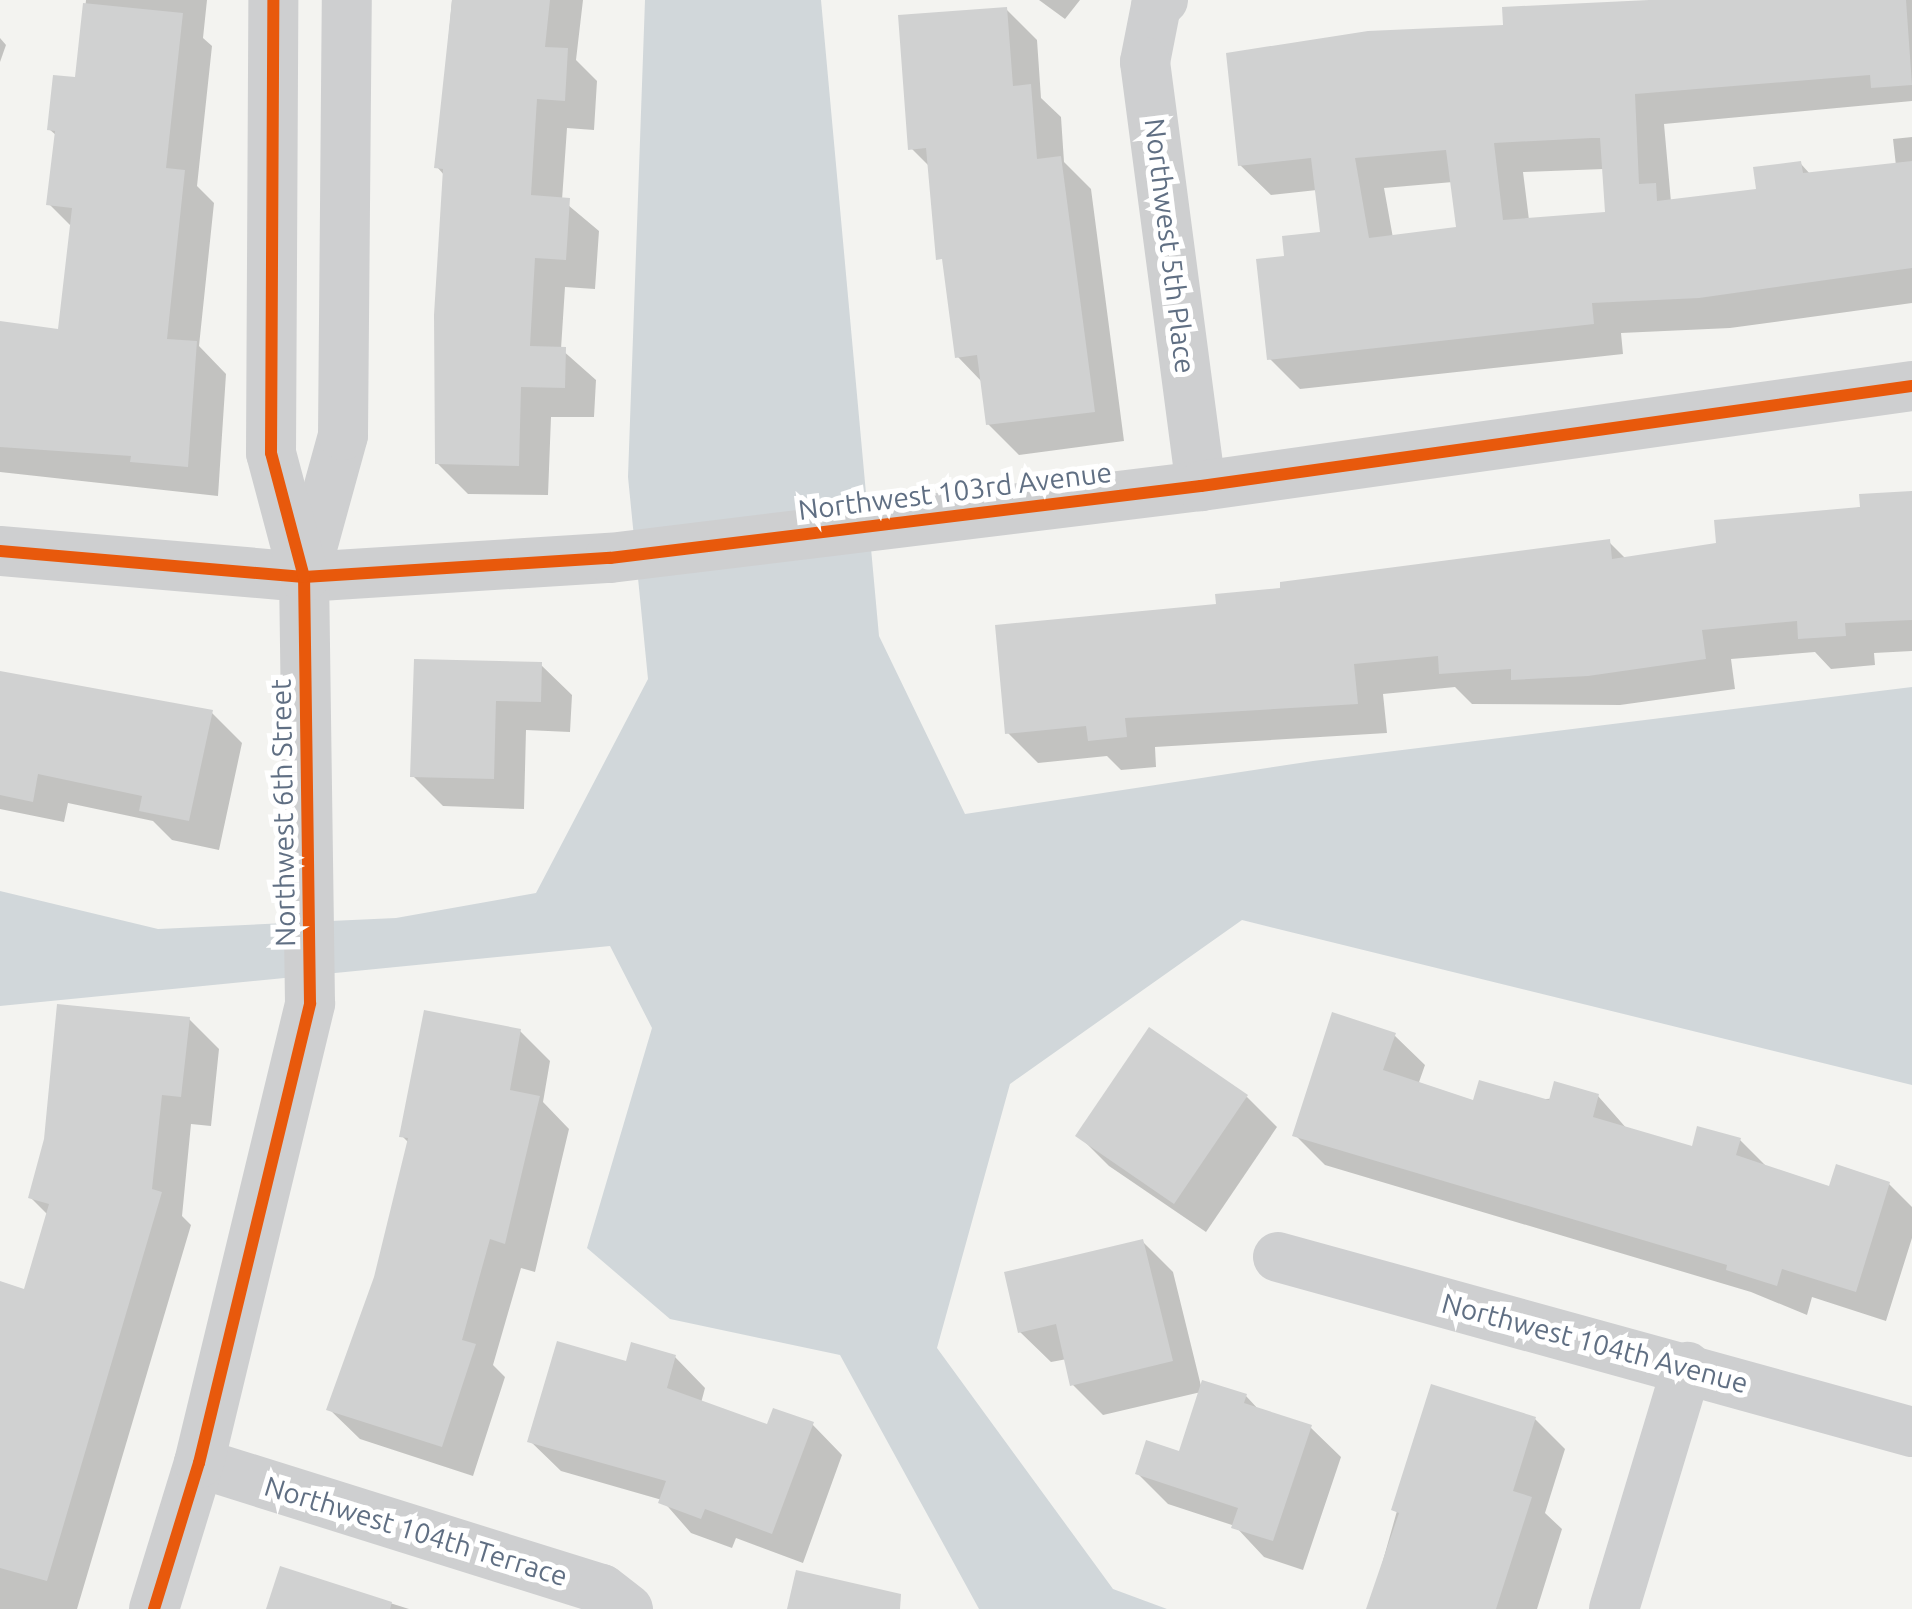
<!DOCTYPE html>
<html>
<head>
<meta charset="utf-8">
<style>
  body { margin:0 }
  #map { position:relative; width:1912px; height:1609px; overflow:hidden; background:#f3f3f0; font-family:Ubuntu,sans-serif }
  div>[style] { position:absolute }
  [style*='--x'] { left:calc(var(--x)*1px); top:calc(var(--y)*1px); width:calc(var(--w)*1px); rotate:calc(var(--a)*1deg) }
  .water>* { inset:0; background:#d1d7da }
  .shadow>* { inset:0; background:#0003 }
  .building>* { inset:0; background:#d0d1d1 }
  .minor>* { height:50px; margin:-25px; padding:0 25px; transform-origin:25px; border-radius:25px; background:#cecfd0 }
  .cycleway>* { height:12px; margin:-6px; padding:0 6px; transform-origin:6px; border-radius:6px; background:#e8590c }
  span { translate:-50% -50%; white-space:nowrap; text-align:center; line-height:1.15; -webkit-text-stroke:10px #fff; paint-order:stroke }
  .street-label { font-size:28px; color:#606f83 }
</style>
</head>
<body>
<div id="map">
  <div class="water">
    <div style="clip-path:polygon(645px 0,821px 0,879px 636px,965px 814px,1313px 761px,1912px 687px,1912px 1085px,1242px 920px,1010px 1084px,937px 1348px,1113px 1589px,1167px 1609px,979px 1609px,840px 1355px,670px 1319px,587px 1248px,652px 1028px,610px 946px,0 1006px,0 891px,158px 929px,396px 918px,536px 893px,648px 679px,628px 477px)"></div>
  </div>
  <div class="shadow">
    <div style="clip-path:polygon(86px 0,207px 0,203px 38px,212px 46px,197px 186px,214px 203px,199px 346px,226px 374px,218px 496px,0 472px,0 324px,60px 332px,72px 227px,49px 204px,57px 136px,49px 129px,78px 79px)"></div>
    <div style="clip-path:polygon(452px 0,583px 0,576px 60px,597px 81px,594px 130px,567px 128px,562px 200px,599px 231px,595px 289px,565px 287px,561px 349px,596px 380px,594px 417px,551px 417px,548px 495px,468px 494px,437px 463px,445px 176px,437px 167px)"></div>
    <div style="clip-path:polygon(1039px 0,1080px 0,1065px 19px)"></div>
    <div style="clip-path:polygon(evenodd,1663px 0,1912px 0,1912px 101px,1664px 124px,1671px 202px,1759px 191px,1801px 164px,1811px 175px,1896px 166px,1893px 139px,1912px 137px,1912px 303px,1730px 328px,1621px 333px,1623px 354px,1300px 389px,1269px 358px,1287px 258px,1322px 234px,1317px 190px,1271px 195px,1240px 165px,1506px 27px,1663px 0,1604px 169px,1607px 214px,1529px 220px,1523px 172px,1604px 169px,1663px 0,1453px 182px,1459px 229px,1393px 238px,1384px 188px,1453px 182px)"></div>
    <div style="clip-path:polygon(1006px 9px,1037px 40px,1041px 98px,1061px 117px,1064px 162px,1091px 189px,1124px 441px,1019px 455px,988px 424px,983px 383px,958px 357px,931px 168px,911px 148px)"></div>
    <div style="clip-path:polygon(0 38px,6px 45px,0 62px)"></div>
    <div style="clip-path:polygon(1912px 493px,1912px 651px,1874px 653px,1875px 665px,1831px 669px,1815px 652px,1731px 659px,1735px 689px,1620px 705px,1472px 704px,1455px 687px,1383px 694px,1387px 733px,1155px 747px,1156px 767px,1121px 770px,1107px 756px,1038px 763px,1008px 733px,1218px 606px,1283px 590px,1609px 542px,1626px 559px,1719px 545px)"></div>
    <div style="clip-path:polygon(417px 661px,541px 665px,572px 695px,570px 732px,526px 730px,524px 809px,443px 806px,413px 776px)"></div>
    <div style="clip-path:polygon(0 673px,212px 713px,242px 743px,219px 850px,172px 840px,153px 821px,68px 803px,64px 822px,0 809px)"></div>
    <div style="clip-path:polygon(189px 1019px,219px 1049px,211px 1126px,191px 1124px,182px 1216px,191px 1225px,77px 1609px,0 1609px,0 1283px,26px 1292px,48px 1215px,30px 1197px)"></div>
    <div style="clip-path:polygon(520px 1031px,550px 1061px,543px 1102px,569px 1129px,535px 1272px,521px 1268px,493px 1365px,505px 1377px,473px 1476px,360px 1439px,329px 1409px,376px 1278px,409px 1143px,402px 1136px)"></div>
    <div style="clip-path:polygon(1394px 1035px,1425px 1065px,1418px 1085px,1475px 1103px,1598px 1096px,1628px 1130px,1694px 1149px,1740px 1140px,1768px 1168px,1831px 1189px,1889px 1184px,1912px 1207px,1912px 1238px,1886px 1321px,1812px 1297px,1807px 1315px,1751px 1292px,1325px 1165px,1295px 1135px)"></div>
    <div style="clip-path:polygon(1247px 1097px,1277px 1127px,1206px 1232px,1109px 1166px,1079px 1136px)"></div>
    <div style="clip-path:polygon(1143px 1242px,1173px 1272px,1202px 1390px,1246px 1396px,1260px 1411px,1310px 1427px,1341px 1457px,1303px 1570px,1264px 1557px,1235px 1526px,1168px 1504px,1138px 1474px,1181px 1454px,1201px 1392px,1103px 1415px,1073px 1385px,1067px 1359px,1051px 1362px,1020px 1332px)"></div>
    <div style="clip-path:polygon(675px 1357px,705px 1388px,701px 1403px,769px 1427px,812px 1424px,842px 1455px,803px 1563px,736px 1538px,732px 1548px,691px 1533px,662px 1500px,561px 1471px,530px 1441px,628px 1365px)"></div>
    <div style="clip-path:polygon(1432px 1387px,1535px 1419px,1565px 1449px,1545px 1513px,1562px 1529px,1537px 1609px,1377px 1609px,1371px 1603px)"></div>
    <div style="clip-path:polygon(282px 1569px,409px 1609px,269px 1609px)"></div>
  </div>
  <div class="building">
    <div style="clip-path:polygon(452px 0,550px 0,545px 47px,568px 48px,565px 101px,537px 99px,531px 195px,570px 198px,566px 260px,535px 258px,530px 346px,566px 347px,565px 388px,521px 387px,519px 466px,435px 464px,434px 315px,443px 169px,434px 168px)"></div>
    <div style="clip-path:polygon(evenodd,1649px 0,1906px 0,1912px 85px,1871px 88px,1870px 75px,1635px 94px,1639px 184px,1656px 183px,1657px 201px,1756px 189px,1753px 167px,1801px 161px,1803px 173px,1912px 161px,1912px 268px,1699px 298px,1592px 303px,1594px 324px,1267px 360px,1256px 259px,1284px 256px,1282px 236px,1320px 232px,1311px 158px,1238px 166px,1226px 53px,1368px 31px,1503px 25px,1502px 7px,1649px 0,1592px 138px,1600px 138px,1605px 212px,1503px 220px,1494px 143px,1592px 138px,1649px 0,1446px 150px,1456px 227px,1369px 238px,1355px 158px,1446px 150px)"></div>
    <div style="clip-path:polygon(83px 3px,183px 13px,166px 168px,185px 170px,167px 339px,197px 341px,188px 467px,130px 462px,131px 456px,0 447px,0 321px,58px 329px,72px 208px,46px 205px,55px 131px,47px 130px,53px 75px,75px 77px)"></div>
    <div style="clip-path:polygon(1007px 7px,1013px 86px,1031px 84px,1037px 159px,1061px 156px,1095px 412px,986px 425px,977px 355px,955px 358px,942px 259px,936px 260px,926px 148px,908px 150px,898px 15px)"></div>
    <div style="clip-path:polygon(1912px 491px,1912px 620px,1845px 623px,1846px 636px,1798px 639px,1797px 621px,1702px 630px,1706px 659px,1588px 676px,1511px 680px,1511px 669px,1439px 674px,1438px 656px,1354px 664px,1358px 704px,1125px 718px,1127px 737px,1088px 741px,1086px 726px,1005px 734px,995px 625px,1216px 604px,1215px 594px,1280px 588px,1280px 582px,1610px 539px,1612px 559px,1716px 543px,1714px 520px,1860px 507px,1859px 494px)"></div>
    <div style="clip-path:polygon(414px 659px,542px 662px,541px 702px,496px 701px,494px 779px,410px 777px)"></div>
    <div style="clip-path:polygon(0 671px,213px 710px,189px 821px,139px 811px,142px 796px,38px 774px,33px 802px,0 795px)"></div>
    <div style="clip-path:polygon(57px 1004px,190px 1017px,181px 1097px,162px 1095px,152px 1189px,162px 1192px,47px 1581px,0 1568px,0 1281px,24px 1289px,49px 1204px,28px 1198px,44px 1139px)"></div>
    <div style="clip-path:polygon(424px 1010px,521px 1029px,510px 1090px,540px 1096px,505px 1244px,490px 1239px,462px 1340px,476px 1344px,442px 1447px,326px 1410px,374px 1277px,408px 1138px,399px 1137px)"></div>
    <div style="clip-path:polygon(1332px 1012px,1396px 1033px,1383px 1070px,1473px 1100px,1479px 1080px,1549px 1100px,1554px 1081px,1599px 1094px,1593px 1117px,1692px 1146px,1697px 1126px,1741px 1138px,1736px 1155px,1829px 1186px,1836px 1164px,1890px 1182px,1856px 1292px,1782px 1269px,1777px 1286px,1726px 1270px,1727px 1265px,1292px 1136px)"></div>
    <div style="clip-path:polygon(1149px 1027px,1248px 1095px,1174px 1204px,1075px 1136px)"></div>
    <div style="clip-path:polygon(1143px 1239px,1173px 1361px,1070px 1386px,1056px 1324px,1018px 1333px,1004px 1272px)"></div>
    <div style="clip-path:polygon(557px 1341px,626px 1361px,631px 1342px,676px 1355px,667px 1388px,767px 1424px,773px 1408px,814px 1422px,772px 1534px,705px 1509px,701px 1519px,658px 1503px,666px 1481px,527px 1442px)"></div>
    <div style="clip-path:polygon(1202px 1380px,1247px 1394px,1244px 1403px,1312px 1425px,1273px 1541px,1231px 1528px,1238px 1508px,1135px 1474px,1146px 1440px,1179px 1451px)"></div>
    <div style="clip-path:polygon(1431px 1384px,1536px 1417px,1513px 1491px,1532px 1497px,1496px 1609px,1366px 1609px,1399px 1513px,1391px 1510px)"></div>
    <div style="clip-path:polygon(280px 1566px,392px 1602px,390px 1609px,266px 1609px)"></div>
    <div style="clip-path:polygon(796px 1570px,901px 1594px,900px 1609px,787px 1609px)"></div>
  </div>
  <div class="minor">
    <div style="--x:1163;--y:0;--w:9;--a:139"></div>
    <div style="--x:1156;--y:6;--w:57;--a:101.1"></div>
    <div style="--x:1145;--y:62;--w:428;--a:82.5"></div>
    <div style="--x:0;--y:551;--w:305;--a:4.9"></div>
    <div style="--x:304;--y:577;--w:307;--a:-3.6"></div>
    <div style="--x:610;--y:558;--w:595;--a:-6.95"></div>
    <div style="--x:1201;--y:486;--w:718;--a:-8.01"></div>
    <div style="--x:304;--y:577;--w:147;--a:-74.6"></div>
    <div style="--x:343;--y:435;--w:435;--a:-89.5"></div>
    <div style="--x:1278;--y:1257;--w:658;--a:15.43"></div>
    <div style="--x:199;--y:1463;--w:422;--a:17.4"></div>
    <div style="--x:602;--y:1589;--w:33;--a:38"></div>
    <div style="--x:154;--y:1609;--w:153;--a:-72.9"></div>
    <div style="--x:199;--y:1463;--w:473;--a:-76.4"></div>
    <div style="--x:310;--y:1003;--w:426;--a:-90.8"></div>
    <div style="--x:304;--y:577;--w:128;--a:-104.9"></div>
    <div style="--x:271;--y:453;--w:453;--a:-89.7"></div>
    <div style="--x:1614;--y:1609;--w:253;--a:-73.2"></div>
  </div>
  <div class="cycleway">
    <div style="--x:0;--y:551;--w:305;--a:4.9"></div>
    <div style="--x:304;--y:577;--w:307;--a:-3.6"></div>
    <div style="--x:610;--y:558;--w:595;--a:-6.95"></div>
    <div style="--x:1201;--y:486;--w:718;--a:-8.01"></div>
    <div style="--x:154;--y:1609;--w:153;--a:-72.9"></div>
    <div style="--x:199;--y:1463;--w:473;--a:-76.4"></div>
    <div style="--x:310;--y:1003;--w:426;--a:-90.8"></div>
    <div style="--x:304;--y:577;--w:128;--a:-104.9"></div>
    <div style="--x:271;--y:453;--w:453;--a:-89.7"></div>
  </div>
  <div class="street-label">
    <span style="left:1170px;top:246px;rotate:83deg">Northwest 5th Place</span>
    <span style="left:955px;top:491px;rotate:-7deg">Northwest 103rd Avenue</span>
    <span style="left:283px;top:813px;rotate:-91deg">Northwest 6th Street</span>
    <span style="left:1595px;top:1343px;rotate:15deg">Northwest 104th Avenue</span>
    <span style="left:416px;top:1531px;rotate:17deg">Northwest 104th Terrace</span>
  </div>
</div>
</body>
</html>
